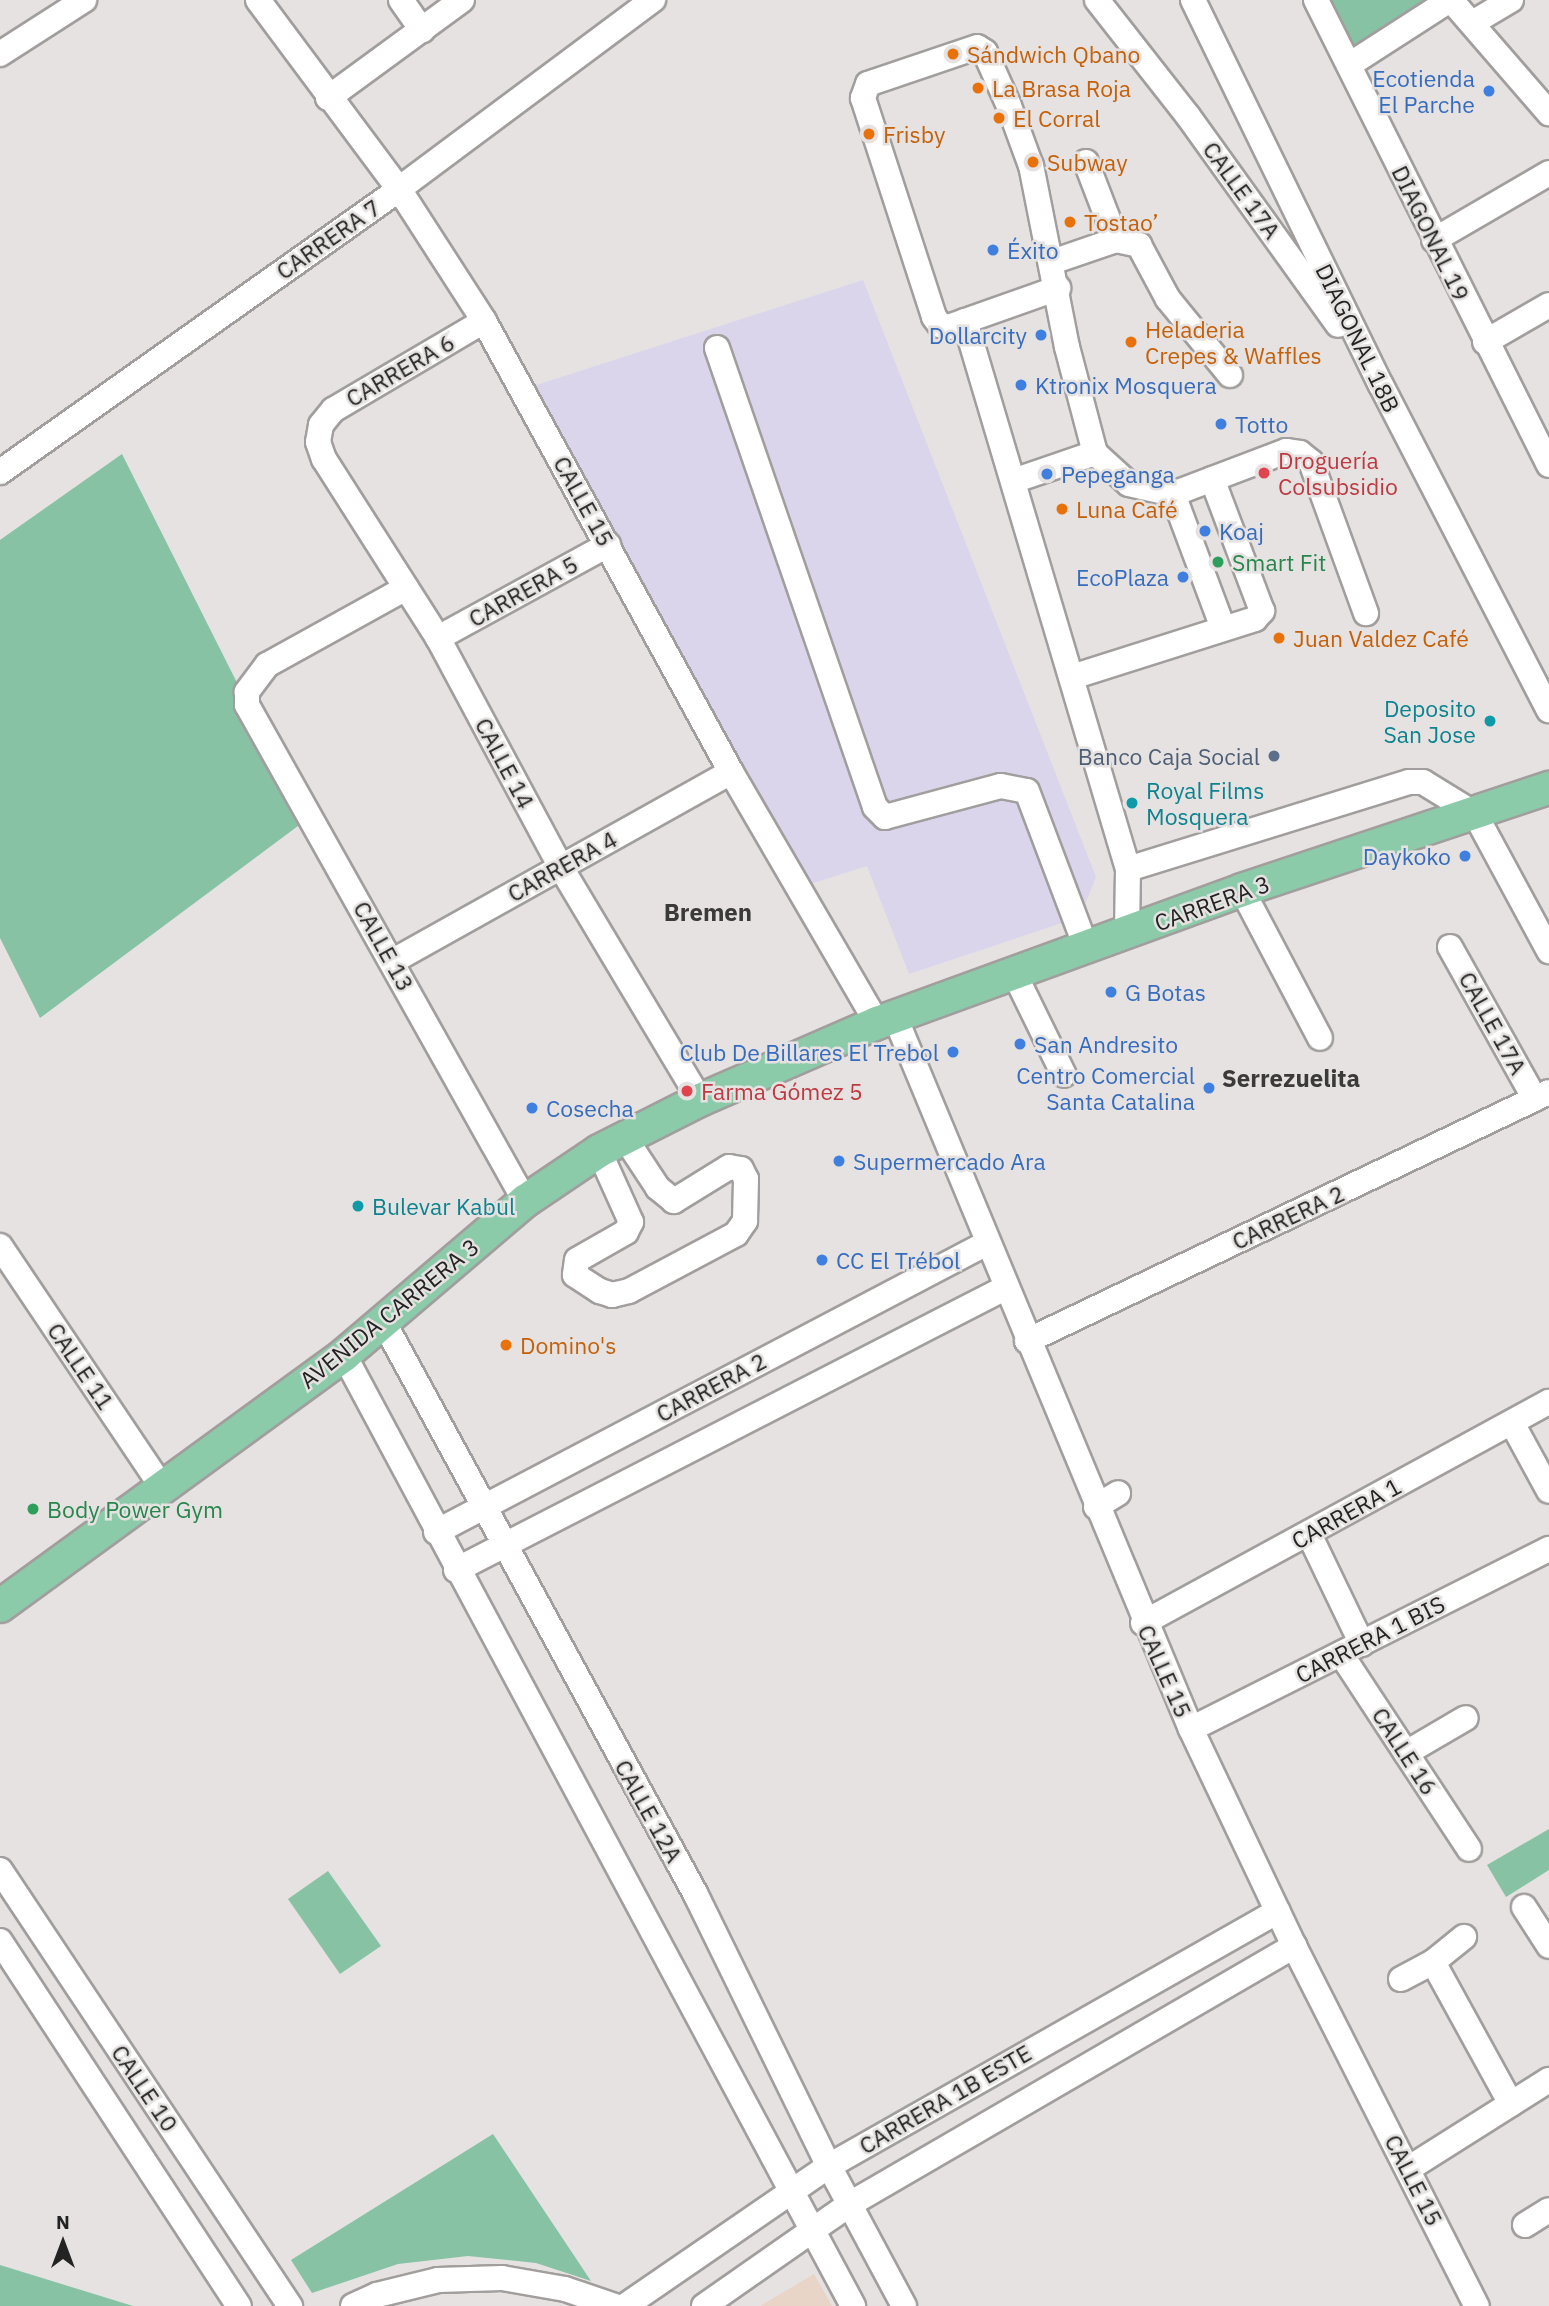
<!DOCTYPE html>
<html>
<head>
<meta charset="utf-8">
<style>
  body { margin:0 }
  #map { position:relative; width:1549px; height:2306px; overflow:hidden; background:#e5e2e1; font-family:"IBM Plex Sans",sans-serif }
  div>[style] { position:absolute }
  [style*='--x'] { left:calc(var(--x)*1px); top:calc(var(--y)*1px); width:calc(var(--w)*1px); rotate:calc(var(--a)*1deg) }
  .industrial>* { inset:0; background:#dbd5eb }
  .education>* { inset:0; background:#e9d5c7 }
  .green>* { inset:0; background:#86c2a3 }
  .roads { filter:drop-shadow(2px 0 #a19e9d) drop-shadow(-2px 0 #a19e9d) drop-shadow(0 2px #a19e9d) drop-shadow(0 -2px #a19e9d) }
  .minor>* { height:24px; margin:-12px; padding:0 12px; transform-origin:12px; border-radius:12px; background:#fff }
  .major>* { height:32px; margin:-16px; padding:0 16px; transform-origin:16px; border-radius:16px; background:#8bcbaa }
  .dots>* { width:19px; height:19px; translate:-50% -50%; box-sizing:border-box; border:4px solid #e5e2e1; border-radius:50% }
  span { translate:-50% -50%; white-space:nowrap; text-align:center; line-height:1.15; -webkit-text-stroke:5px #e5e2e1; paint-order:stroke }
  .food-label { font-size:23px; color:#c56008 }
  .left { translate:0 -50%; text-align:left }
  .shop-label { font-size:23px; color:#366cbe }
  .right { translate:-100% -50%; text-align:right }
  .street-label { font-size:23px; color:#242323 }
  .health-label { font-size:23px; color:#be3a42 }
  .leisure-label { font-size:23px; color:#27864d }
  .culture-label { font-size:23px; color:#0d838f }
  .service-label { font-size:23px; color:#4e5e75 }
  .neighbourhood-label { font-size:24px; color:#3c3a39; font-weight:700 }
  .north { position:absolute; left:28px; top:2208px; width:70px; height:70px; -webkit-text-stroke:5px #e5e2e1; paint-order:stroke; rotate:0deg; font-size:19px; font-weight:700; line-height:28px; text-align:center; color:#242323 }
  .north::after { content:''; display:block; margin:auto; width:24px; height:32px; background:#242323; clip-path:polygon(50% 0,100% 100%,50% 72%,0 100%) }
</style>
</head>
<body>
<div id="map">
  <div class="industrial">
    <div style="clip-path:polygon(863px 280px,1096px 877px,1080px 917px,909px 974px,867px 866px,804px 886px,524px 389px)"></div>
  </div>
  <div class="education">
    <div style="clip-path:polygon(814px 2274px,832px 2306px,760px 2306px)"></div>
  </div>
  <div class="green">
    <div style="clip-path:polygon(1329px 0,1428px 0,1353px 47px)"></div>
    <div style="clip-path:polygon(122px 454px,306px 820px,40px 1018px,0 938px,0 540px)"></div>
    <div style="clip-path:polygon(1549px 1829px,1549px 1870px,1506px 1897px,1487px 1865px)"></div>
    <div style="clip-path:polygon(328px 1871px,381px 1946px,340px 1974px,288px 1899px)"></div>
    <div style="clip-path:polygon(493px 2134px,591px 2281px,536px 2263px,468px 2256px,398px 2264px,312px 2293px,291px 2260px)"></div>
    <div style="clip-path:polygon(0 2265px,133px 2306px,0 2306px)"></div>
  </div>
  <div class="roads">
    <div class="minor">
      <div style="--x:258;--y:0;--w:236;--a:53.3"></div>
      <div style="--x:399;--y:189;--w:157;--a:57.2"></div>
      <div style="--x:484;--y:321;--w:514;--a:61.29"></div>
      <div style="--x:731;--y:772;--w:290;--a:59.8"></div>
      <div style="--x:401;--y:0;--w:37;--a:55"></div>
      <div style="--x:1097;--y:0;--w:147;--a:51.9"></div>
      <div style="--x:1188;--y:116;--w:257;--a:54.3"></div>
      <div style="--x:1193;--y:0;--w:428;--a:64"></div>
      <div style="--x:1381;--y:385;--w:366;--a:62.7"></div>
      <div style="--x:1316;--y:0;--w:520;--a:63.39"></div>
      <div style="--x:1451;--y:0;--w:150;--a:49.1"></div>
      <div style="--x:1474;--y:22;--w:43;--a:-30.7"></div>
      <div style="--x:0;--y:54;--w:100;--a:-32.7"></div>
      <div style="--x:1349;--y:65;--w:120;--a:-32.8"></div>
      <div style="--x:328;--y:98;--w:166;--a:-36.2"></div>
      <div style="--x:1086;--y:162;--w:84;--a:69"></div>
      <div style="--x:1434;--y:240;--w:133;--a:-30.2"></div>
      <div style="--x:1052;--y:262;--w:68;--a:-19"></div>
      <div style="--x:1116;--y:240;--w:24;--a:12"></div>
      <div style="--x:1139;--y:245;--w:61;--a:61.8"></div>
      <div style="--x:1168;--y:299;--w:98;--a:50.8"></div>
      <div style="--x:484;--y:321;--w:175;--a:149.5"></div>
      <div style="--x:333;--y:410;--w:19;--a:129"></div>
      <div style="--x:321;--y:425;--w:17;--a:100"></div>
      <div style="--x:318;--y:442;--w:18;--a:71"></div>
      <div style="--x:324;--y:459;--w:212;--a:57.5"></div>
      <div style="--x:438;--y:638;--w:259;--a:61.8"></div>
      <div style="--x:560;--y:866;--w:273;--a:59.1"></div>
      <div style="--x:965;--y:321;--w:99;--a:-19.5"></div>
      <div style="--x:1485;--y:342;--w:74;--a:-30"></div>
      <div style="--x:717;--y:348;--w:485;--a:71"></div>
      <div style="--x:875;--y:807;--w:14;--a:45"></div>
      <div style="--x:885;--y:817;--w:120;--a:-15"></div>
      <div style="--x:1001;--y:786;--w:26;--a:11"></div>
      <div style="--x:1027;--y:791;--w:170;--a:69.3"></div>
      <div style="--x:1095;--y:453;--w:46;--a:42.4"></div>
      <div style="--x:1129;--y:484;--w:45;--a:12.8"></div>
      <div style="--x:0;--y:472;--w:489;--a:-35.3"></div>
      <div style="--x:399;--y:189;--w:317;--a:-36.7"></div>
      <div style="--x:1013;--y:481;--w:87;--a:-18.9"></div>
      <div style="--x:1095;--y:453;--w:110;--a:-104.8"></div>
      <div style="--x:1067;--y:347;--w:185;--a:-101.2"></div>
      <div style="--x:1031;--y:166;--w:64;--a:-110.1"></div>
      <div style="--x:1009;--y:106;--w:59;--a:-114"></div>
      <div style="--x:985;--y:52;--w:9;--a:-148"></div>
      <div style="--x:977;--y:47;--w:115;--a:161.3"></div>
      <div style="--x:868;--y:84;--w:15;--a:110"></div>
      <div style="--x:863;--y:98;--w:230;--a:72"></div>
      <div style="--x:934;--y:317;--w:10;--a:53"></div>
      <div style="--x:940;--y:325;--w:8;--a:14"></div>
      <div style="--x:948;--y:327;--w:18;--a:-19"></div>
      <div style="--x:965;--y:321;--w:572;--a:73.44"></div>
      <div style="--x:1128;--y:869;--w:65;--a:90.9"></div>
      <div style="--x:406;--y:588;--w:159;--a:151"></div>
      <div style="--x:267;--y:665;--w:34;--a:127"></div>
      <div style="--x:247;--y:692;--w:13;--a:90"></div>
      <div style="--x:247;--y:705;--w:569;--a:60.73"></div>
      <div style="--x:1223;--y:628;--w:143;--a:-110.5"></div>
      <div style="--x:1173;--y:494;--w:121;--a:-20.8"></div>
      <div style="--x:1286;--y:451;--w:14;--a:8"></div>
      <div style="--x:1300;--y:453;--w:14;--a:39"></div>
      <div style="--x:1311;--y:462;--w:161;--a:70"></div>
      <div style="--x:438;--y:638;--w:194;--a:-28.7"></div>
      <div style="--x:1072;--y:677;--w:192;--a:-17.6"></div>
      <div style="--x:1255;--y:619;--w:11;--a:-49"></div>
      <div style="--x:1262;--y:611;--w:141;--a:-110.7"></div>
      <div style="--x:1128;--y:869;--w:294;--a:-17.2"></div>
      <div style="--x:1409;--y:782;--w:14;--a:0"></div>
      <div style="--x:1423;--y:782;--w:61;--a:31.6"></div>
      <div style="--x:1475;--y:814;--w:156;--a:61.6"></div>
      <div style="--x:1242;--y:890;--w:167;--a:62.2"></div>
      <div style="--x:1450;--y:947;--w:174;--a:60.8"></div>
      <div style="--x:393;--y:961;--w:387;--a:-29.2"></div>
      <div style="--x:1015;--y:975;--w:111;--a:63.9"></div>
      <div style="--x:895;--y:1017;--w:771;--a:67.43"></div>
      <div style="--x:1191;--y:1729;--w:240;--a:64.6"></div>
      <div style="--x:1294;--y:1946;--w:404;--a:63.1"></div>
      <div style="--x:599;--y:1151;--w:78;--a:65.7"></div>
      <div style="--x:631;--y:1222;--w:11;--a:117"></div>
      <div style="--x:626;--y:1232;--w:56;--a:150.3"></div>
      <div style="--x:577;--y:1260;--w:15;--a:98"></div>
      <div style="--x:575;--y:1275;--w:30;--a:33"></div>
      <div style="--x:600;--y:1291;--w:13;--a:18"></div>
      <div style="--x:612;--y:1295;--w:17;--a:-13"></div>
      <div style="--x:629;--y:1291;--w:121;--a:-28"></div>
      <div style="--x:736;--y:1234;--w:16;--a:-55"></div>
      <div style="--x:745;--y:1221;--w:42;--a:-88.6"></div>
      <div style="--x:746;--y:1179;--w:11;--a:-117"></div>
      <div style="--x:741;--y:1169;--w:12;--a:-171"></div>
      <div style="--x:729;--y:1167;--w:65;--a:148.3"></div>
      <div style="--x:674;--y:1201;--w:21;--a:-141"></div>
      <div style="--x:658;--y:1188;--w:60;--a:-123.4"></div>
      <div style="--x:0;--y:1246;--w:290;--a:56.1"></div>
      <div style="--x:383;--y:1321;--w:652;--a:61.39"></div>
      <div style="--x:695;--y:1893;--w:304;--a:63.9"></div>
      <div style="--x:829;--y:2166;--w:159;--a:61.8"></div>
      <div style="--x:1027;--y:1341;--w:578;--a:-25.5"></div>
      <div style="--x:344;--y:1355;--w:1079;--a:61.84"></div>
      <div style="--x:1512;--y:1423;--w:77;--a:61.4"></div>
      <div style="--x:1096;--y:1507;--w:26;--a:-32"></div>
      <div style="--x:436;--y:1532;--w:622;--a:-27.68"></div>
      <div style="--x:1309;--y:1534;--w:122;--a:64.3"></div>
      <div style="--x:456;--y:1570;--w:617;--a:-27.19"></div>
      <div style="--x:1143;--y:1623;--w:462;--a:-28.6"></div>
      <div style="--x:1341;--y:1654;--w:233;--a:56.7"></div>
      <div style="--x:1191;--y:1729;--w:401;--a:-26.7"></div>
      <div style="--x:1406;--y:1753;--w:69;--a:-30.3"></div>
      <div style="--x:0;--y:1870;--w:524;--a:56.37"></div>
      <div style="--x:1524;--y:1907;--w:46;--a:57.3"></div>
      <div style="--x:0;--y:1941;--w:436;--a:56.8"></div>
      <div style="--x:1433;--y:1962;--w:162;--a:61.2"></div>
      <div style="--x:1401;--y:1979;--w:36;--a:-28"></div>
      <div style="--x:1433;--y:1962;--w:40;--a:-39"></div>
      <div style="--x:1408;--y:2169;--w:167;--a:-32.3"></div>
      <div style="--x:1525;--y:2225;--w:28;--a:-32"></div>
      <div style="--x:353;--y:2306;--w:26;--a:-25"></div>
      <div style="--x:377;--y:2295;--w:63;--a:-13.8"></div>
      <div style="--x:438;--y:2280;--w:64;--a:-1.8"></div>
      <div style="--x:502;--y:2278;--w:64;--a:9.9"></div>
      <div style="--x:565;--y:2289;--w:53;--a:18.8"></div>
      <div style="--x:625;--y:2306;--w:247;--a:-34.5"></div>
      <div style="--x:829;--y:2166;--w:516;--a:-29.59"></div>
      <div style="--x:704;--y:2306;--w:178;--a:-34.9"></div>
      <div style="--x:850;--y:2204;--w:514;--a:-30.16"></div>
    </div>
    <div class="major">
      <div style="--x:0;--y:1606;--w:426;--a:-36.1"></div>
      <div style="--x:344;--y:1355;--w:238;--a:-40.4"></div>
      <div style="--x:525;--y:1201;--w:89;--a:-34"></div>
      <div style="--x:599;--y:1151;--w:113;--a:-26.8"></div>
      <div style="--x:700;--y:1100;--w:193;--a:-23.5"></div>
      <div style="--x:877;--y:1023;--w:388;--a:-20"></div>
      <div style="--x:1242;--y:890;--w:324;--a:-18.4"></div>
    </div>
  </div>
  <div class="dots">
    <div style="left:953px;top:54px;background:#e8710a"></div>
    <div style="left:978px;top:88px;background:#e8710a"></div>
    <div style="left:1489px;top:91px;background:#3f7fe0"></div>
    <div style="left:999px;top:118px;background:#e8710a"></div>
    <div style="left:869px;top:134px;background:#e8710a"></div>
    <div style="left:1033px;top:162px;background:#e8710a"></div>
    <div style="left:1070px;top:222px;background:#e8710a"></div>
    <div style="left:993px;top:250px;background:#3f7fe0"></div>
    <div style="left:1041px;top:335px;background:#3f7fe0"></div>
    <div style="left:1131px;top:342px;background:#e8710a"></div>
    <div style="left:1021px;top:385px;background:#3f7fe0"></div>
    <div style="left:1221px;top:424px;background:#3f7fe0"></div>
    <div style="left:1264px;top:473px;background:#e0444e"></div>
    <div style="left:1047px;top:474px;background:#3f7fe0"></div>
    <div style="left:1062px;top:509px;background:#e8710a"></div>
    <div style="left:1205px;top:531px;background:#3f7fe0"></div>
    <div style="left:1218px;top:562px;background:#2e9e5b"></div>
    <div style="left:1183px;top:577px;background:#3f7fe0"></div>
    <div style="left:1279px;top:638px;background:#e8710a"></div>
    <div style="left:1490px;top:721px;background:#0f9aa8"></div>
    <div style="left:1274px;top:756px;background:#5c6f8a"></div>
    <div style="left:1132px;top:803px;background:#0f9aa8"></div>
    <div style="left:1465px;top:856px;background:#3f7fe0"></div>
    <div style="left:1111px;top:992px;background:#3f7fe0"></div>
    <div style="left:1020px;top:1044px;background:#3f7fe0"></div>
    <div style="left:953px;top:1052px;background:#3f7fe0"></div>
    <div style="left:1209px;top:1088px;background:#3f7fe0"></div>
    <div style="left:687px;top:1091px;background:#e0444e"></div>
    <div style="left:532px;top:1108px;background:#3f7fe0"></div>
    <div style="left:839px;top:1161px;background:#3f7fe0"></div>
    <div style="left:358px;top:1206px;background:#0f9aa8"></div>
    <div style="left:822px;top:1260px;background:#3f7fe0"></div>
    <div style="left:506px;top:1345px;background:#e8710a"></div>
    <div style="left:33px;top:1509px;background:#2e9e5b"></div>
  </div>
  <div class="food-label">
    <span class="left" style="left:967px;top:54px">Sándwich Qbano</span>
    <span class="left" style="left:992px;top:88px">La Brasa Roja</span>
    <span class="left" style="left:1013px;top:118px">El Corral</span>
    <span class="left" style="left:883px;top:134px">Frisby</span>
    <span class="left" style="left:1047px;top:162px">Subway</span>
    <span class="left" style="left:1084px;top:222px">Tostao’</span>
    <span class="left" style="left:1145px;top:342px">Heladeria<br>Crepes &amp; Waffles</span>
    <span class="left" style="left:1076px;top:509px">Luna Café</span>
    <span class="left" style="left:1293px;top:638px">Juan Valdez Café</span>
    <span class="left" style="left:520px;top:1345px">Domino's</span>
  </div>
  <div class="shop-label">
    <span class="right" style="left:1475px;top:91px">Ecotienda<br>El Parche</span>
    <span class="left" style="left:1007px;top:250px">Éxito</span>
    <span class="right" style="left:1027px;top:335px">Dollarcity</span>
    <span class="left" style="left:1035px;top:385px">Ktronix Mosquera</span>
    <span class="left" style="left:1235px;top:424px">Totto</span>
    <span class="left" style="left:1061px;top:474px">Pepeganga</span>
    <span class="left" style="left:1219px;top:531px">Koaj</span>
    <span class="right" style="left:1169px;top:577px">EcoPlaza</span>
    <span class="right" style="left:1451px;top:856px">Daykoko</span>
    <span class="left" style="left:1125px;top:992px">G Botas</span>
    <span class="left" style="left:1034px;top:1044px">San Andresito</span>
    <span class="right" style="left:939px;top:1052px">Club De Billares El Trebol</span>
    <span class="right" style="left:1195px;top:1088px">Centro Comercial<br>Santa Catalina</span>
    <span class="left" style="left:546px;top:1108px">Cosecha</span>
    <span class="left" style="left:853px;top:1161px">Supermercado Ara</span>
    <span class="left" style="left:836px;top:1260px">CC El Trébol</span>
  </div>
  <div class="street-label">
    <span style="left:1242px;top:190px;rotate:54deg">CALLE 17A</span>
    <span style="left:1431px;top:233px;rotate:64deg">DIAGONAL 19</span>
    <span style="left:328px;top:239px;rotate:-35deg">CARRERA 7</span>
    <span style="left:1358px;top:338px;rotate:64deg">DIAGONAL 18B</span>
    <span style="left:400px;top:370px;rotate:-30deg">CARRERA 6</span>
    <span style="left:584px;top:501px;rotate:61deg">CALLE 15</span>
    <span style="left:523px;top:591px;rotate:-29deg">CARRERA 5</span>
    <span style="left:505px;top:763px;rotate:62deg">CALLE 14</span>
    <span style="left:562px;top:866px;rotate:-29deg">CARRERA 4</span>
    <span style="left:1212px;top:903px;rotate:-20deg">CARRERA 3</span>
    <span style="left:384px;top:946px;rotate:61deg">CALLE 13</span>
    <span style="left:1493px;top:1023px;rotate:61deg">CALLE 17A</span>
    <span style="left:1288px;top:1217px;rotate:-25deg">CARRERA 2</span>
    <span style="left:389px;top:1313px;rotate:-39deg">AVENIDA CARRERA 3</span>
    <span style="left:81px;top:1366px;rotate:56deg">CALLE 11</span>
    <span style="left:711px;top:1387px;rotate:-28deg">CARRERA 2</span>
    <span style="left:1346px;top:1513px;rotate:-29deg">CARRERA 1</span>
    <span style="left:1370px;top:1639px;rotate:-27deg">CARRERA 1 BIS</span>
    <span style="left:1165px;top:1671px;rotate:66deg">CALLE 15</span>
    <span style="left:1405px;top:1751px;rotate:57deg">CALLE 16</span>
    <span style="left:649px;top:1811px;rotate:61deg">CALLE 12A</span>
    <span style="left:145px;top:2088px;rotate:56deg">CALLE 10</span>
    <span style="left:945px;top:2099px;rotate:-30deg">CARRERA 1B ESTE</span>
    <span style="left:1414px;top:2180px;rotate:63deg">CALLE 15</span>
  </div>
  <div class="health-label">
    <span class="left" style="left:1278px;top:473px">Droguería<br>Colsubsidio</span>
    <span class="left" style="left:701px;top:1091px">Farma Gómez 5</span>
  </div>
  <div class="leisure-label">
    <span class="left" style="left:1232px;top:562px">Smart Fit</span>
    <span class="left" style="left:47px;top:1509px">Body Power Gym</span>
  </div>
  <div class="culture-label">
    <span class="right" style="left:1476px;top:721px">Deposito<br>San Jose</span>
    <span class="left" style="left:1146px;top:803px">Royal Films<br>Mosquera</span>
    <span class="left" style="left:372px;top:1206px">Bulevar Kabul</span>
  </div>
  <div class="service-label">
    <span class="right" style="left:1260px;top:756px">Banco Caja Social</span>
  </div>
  <div class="neighbourhood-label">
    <span style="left:708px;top:913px">Bremen</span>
    <span style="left:1291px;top:1079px">Serrezuelita</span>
  </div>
  <div class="north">N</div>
</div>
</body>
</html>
